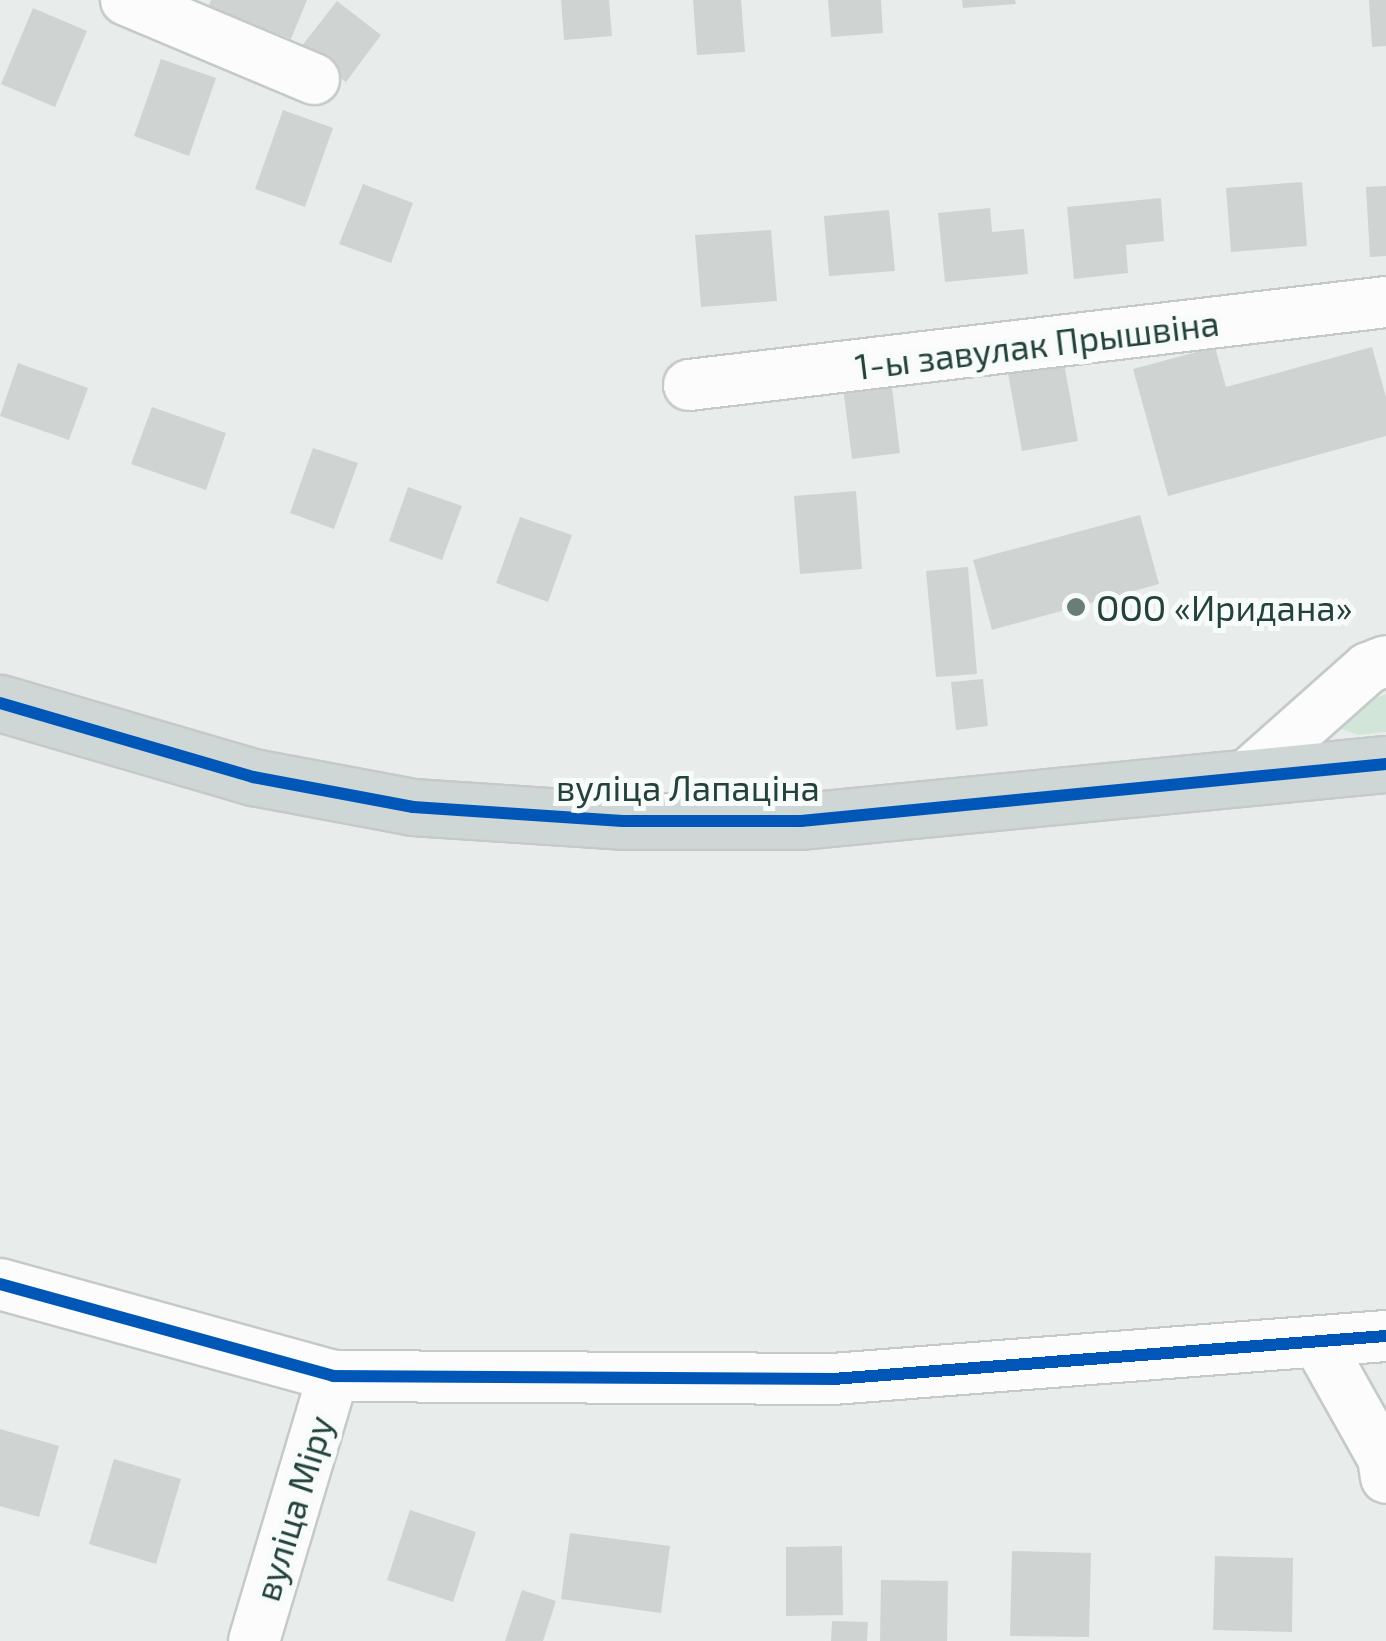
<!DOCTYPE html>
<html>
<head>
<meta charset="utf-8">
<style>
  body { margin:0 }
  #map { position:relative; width:1386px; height:1641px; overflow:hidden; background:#e8edeb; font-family:"Exo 2",sans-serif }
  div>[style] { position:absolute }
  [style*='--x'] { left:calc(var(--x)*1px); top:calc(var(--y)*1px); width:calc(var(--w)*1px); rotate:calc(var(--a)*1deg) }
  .green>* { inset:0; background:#d1e6d9 }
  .building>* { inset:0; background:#cfd4d2 }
  .roads { filter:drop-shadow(2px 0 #c5cac8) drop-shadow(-2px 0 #c5cac8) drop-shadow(0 2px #c5cac8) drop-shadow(0 -2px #c5cac8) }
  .minor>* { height:50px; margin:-25px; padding:0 25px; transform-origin:25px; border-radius:25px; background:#fcfcfc }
  .primary>* { height:55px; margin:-27.5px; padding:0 27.5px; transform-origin:27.5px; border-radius:27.5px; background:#cfd7d6 }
  .cycleway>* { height:12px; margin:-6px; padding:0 6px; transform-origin:6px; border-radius:6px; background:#0057b8 }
  .dots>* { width:28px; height:28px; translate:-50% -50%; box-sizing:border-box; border:5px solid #f7fbf9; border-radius:50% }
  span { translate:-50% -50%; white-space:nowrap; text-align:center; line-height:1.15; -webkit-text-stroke:10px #f7fbf9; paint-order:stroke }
  .street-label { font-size:35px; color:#24413c }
  .poi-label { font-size:35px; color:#24413c }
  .left { translate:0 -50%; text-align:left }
</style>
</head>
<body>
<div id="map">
  <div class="green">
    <div style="clip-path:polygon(1386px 694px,1386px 732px,1358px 735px,1331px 725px,1350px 708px)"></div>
  </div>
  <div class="building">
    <div style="clip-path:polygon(211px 0,307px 0,291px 39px,208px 7px)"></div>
    <div style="clip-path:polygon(561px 0,609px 0,612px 36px,564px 40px)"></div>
    <div style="clip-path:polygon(693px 0,741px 0,745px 52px,697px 55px)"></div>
    <div style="clip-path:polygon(828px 0,881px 0,883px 33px,831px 37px)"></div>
    <div style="clip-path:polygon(962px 0,1015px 0,1016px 4px,963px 8px)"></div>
    <div style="clip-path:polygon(1369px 0,1386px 0,1386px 46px,1372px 47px)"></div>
    <div style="clip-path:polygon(337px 1px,381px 35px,346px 82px,301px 47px)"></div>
    <div style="clip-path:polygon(33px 8px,87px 31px,55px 107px,1px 84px)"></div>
    <div style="clip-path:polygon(161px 59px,216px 78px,189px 156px,134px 136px)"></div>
    <div style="clip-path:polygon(283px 110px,333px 128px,305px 207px,255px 189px)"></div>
    <div style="clip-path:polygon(1302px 182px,1307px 246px,1231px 252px,1226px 188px)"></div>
    <div style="clip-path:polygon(363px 184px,413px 203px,391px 263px,339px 244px)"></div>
    <div style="clip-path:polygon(1386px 186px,1386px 256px,1370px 257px,1366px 187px)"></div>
    <div style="clip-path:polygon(1161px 198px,1164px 241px,1126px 245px,1128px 273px,1074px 279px,1067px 207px)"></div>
    <div style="clip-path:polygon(990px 208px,992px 232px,1024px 229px,1028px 274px,945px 282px,938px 213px)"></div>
    <div style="clip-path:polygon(889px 210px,895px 271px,829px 276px,824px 216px)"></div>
    <div style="clip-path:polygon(771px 230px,777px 301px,701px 307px,695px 235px)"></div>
    <div style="clip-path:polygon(1215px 347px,1226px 387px,1372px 347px,1386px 397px,1386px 436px,1168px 496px,1133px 369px)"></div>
    <div style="clip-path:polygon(18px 363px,88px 388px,69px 440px,0 416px)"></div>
    <div style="clip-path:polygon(1064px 363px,1078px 441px,1022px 451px,1008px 373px)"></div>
    <div style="clip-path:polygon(891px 380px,900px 453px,852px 459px,843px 387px)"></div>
    <div style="clip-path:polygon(152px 407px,226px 433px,206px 490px,131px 464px)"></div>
    <div style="clip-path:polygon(313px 448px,358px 463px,334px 529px,290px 513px)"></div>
    <div style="clip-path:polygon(408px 487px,462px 506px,442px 560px,389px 541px)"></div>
    <div style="clip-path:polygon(856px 491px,862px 569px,800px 574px,794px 496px)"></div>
    <div style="clip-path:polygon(1140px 515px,1159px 584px,992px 630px,973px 560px)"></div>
    <div style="clip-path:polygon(520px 517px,572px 535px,548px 602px,496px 583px)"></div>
    <div style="clip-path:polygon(968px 567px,977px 674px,936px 677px,926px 571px)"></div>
    <div style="clip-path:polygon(983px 679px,988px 726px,956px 730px,951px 682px)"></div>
    <div style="clip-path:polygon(0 1429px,59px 1446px,39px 1517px,0 1506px)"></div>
    <div style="clip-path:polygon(114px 1459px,181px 1479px,156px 1564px,89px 1544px)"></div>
    <div style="clip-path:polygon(410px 1510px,476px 1532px,453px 1602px,387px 1580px)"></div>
    <div style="clip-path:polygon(570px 1533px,670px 1546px,661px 1613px,561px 1599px)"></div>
    <div style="clip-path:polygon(842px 1546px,843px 1615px,786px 1616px,786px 1547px)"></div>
    <div style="clip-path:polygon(1012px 1551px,1091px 1553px,1089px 1637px,1010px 1636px)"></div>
    <div style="clip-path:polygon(1215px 1556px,1293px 1558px,1292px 1632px,1213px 1630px)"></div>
    <div style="clip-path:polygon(881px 1580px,948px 1581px,947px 1641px,880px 1641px)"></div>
    <div style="clip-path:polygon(522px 1590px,556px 1601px,543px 1641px,505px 1641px)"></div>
    <div style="clip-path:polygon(832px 1621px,868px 1622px,867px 1641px,831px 1641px)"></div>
  </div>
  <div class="roads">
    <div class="minor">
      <div style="--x:126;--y:0;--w:204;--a:22.8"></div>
      <div style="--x:689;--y:385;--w:702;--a:-6.79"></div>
      <div style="--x:1242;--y:780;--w:169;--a:-41.6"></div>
      <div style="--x:1368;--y:668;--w:19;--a:-21"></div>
      <div style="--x:0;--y:1284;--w:345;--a:15.4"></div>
      <div style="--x:333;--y:1376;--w:500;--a:0.34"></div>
      <div style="--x:833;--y:1379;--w:555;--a:-4.45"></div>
      <div style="--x:1319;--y:1344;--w:131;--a:60.7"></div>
      <div style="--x:1383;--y:1458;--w:20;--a:81"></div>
      <div style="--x:254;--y:1641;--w:277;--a:-73.4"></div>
    </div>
    <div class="primary">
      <div style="--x:0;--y:703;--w:264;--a:16.3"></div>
      <div style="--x:253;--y:777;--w:163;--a:10.6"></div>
      <div style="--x:413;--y:807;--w:210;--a:3.8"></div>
      <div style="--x:623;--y:821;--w:178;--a:0"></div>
      <div style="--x:801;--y:821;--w:588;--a:-5.57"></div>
    </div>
  </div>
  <div class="cycleway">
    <div style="--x:0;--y:703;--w:264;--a:16.3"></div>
    <div style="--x:253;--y:777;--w:163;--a:10.6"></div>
    <div style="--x:413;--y:807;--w:210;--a:3.8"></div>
    <div style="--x:623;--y:821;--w:178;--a:0"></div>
    <div style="--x:801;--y:821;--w:588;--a:-5.57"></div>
    <div style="--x:0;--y:1284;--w:345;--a:15.4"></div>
    <div style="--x:333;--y:1376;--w:500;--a:0.34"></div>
    <div style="--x:833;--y:1379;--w:555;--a:-4.45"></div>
  </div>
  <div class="dots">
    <div style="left:1076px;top:607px;background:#697d79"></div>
  </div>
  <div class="street-label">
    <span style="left:1037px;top:344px;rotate:-7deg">1-ы завулак Прышвіна</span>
    <span style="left:688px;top:787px">вуліца Лапаціна</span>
    <span style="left:293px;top:1508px;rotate:-73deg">вуліца Міру</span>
  </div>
  <div class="poi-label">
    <span class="left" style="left:1096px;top:607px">ООО «Иридана»</span>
  </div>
</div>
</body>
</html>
